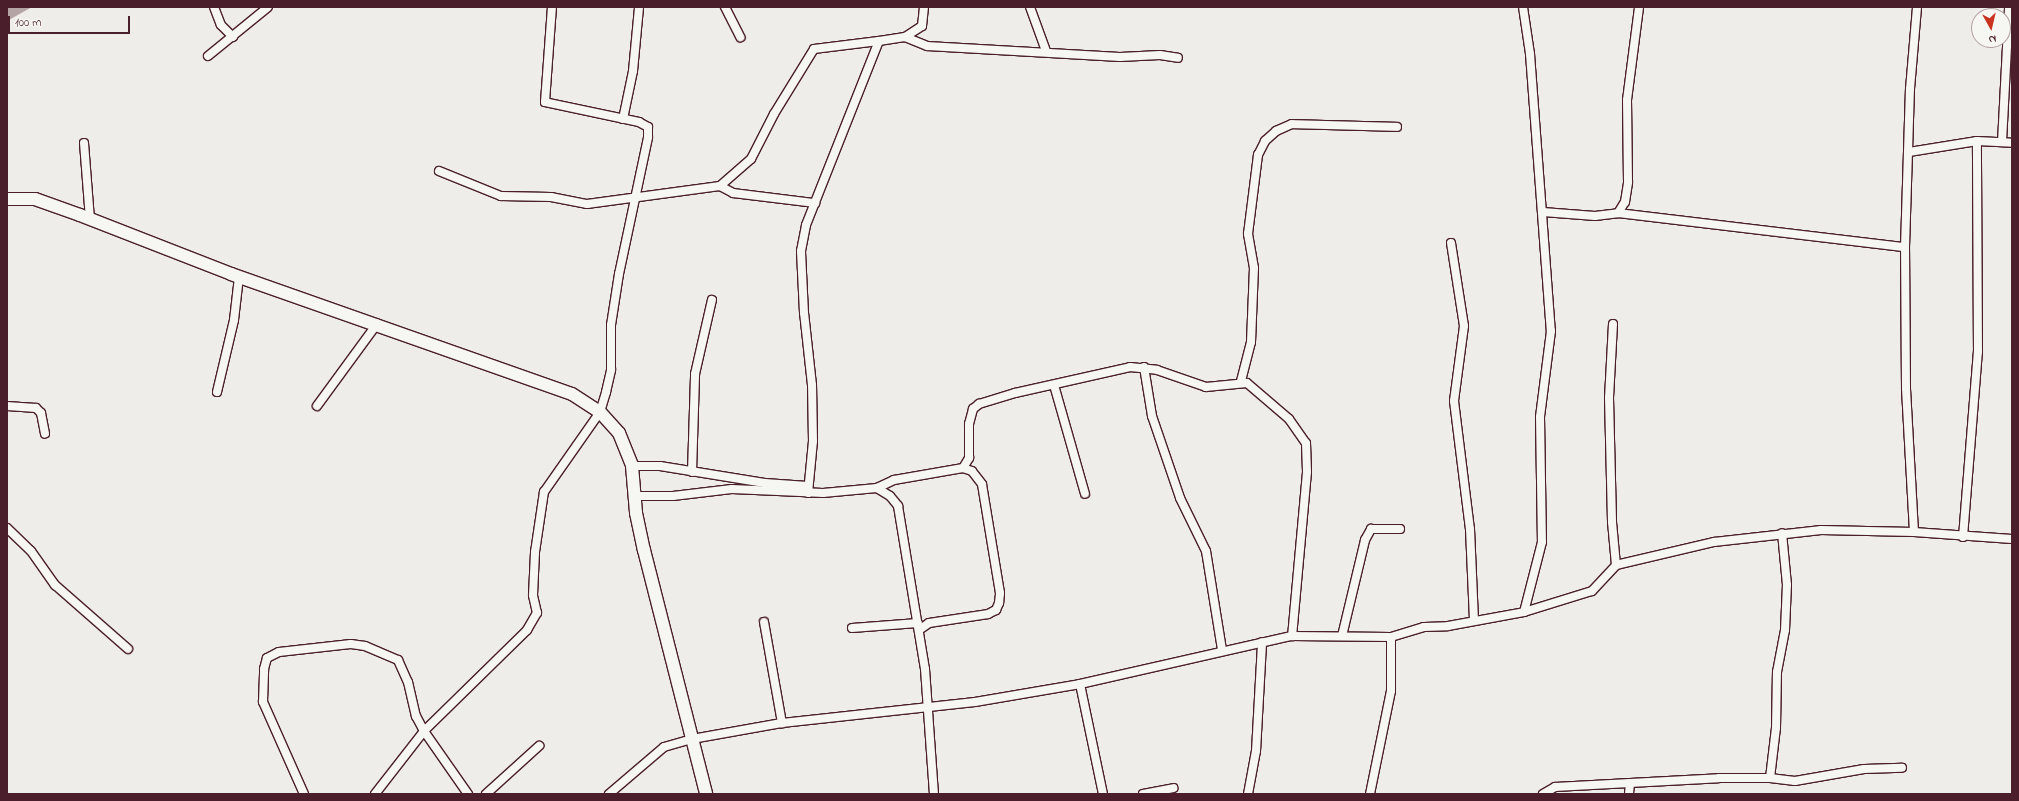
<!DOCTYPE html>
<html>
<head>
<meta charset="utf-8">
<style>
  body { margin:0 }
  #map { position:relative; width:2019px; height:801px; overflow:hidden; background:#efedea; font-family:"Indie Flower",sans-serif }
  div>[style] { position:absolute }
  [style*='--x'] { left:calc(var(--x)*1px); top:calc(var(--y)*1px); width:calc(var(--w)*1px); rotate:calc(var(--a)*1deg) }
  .water>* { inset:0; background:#b4a4a5 }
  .roads { filter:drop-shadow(1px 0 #4a1f2b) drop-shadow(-1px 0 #4a1f2b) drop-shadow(0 1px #4a1f2b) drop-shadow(0 -1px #4a1f2b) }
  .street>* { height:8px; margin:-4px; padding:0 4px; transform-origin:4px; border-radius:4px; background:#f6f6f2 }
  .secondary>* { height:12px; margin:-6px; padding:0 6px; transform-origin:6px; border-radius:6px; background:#f6f6f2 }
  span { translate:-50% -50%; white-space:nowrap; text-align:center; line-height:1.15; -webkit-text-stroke:3px #f6f6f2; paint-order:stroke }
  .frame { position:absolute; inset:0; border:8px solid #4a1f2b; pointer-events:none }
  .north { position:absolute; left:1971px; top:8px; width:40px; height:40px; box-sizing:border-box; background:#f6f6f2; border:1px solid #b1a0a2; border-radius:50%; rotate:172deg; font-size:11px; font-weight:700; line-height:16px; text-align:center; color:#4a1f2b }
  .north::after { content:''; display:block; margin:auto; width:14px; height:18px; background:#c8321e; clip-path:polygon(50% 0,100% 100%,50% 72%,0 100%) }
  .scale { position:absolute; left:8px; top:16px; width:122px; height:18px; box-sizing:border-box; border:2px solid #4a1f2b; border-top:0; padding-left:5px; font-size:12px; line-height:14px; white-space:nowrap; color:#4a1f2b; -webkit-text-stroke:3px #f6f6f2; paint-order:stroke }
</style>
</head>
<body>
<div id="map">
  <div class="water">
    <div style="clip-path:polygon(7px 7px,32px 7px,7px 21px)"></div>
  </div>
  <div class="roads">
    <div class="street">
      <div style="--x:214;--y:7;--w:19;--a:69"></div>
      <div style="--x:221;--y:25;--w:17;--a:45"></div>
      <div style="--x:725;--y:7;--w:34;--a:63"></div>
      <div style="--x:1030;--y:7;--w:47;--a:70"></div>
      <div style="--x:1523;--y:7;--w:48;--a:81.5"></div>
      <div style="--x:1530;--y:54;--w:278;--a:85.7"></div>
      <div style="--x:1551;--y:331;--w:87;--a:97.3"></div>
      <div style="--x:1540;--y:417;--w:125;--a:89.1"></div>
      <div style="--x:1542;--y:542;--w:72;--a:104.4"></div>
      <div style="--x:905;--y:37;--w:20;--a:-33"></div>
      <div style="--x:922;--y:26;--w:19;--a:-84"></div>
      <div style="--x:208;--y:56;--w:77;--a:-39.2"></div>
      <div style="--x:623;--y:119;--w:49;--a:-78.2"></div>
      <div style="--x:633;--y:71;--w:64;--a:-84.6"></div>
      <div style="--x:2002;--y:142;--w:135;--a:-87"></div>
      <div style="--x:84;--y:143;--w:76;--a:85.5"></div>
      <div style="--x:1909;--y:152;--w:69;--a:-9.2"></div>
      <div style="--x:1977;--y:141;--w:35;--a:3"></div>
      <div style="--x:439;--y:171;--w:67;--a:22"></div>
      <div style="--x:501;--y:196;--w:50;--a:1.1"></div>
      <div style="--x:551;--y:197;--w:37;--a:11"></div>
      <div style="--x:587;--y:204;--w:134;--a:-7.7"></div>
      <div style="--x:720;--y:186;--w:15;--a:28"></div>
      <div style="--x:733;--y:193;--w:83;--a:7"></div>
      <div style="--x:720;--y:186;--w:41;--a:-41.1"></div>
      <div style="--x:751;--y:159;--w:51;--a:-62.9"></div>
      <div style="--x:774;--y:114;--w:76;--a:-58.4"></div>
      <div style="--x:814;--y:49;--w:65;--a:-7"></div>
      <div style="--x:1543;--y:212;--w:52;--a:4.4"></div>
      <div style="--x:1595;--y:216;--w:23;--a:-7"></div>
      <div style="--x:1618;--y:213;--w:289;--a:6.8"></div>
      <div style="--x:1618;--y:213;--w:13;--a:-58"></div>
      <div style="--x:1625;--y:202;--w:20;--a:-81"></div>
      <div style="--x:1628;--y:182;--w:82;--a:-90.7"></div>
      <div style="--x:1627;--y:100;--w:94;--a:-82.6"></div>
      <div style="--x:1451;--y:243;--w:84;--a:81.1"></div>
      <div style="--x:1464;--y:326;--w:76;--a:97.6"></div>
      <div style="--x:1454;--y:401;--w:129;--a:82.9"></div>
      <div style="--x:1470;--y:529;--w:91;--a:87.5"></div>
      <div style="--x:1613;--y:324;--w:74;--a:93.1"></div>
      <div style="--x:1609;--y:398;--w:124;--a:88.6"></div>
      <div style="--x:1612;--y:522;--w:43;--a:84.7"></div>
      <div style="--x:1144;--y:367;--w:50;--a:80.7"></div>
      <div style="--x:1152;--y:416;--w:87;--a:71.1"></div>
      <div style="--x:1180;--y:498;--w:59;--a:63.9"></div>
      <div style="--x:1206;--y:551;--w:100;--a:80.8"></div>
      <div style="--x:1241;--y:381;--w:40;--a:-75.6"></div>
      <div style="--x:1251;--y:342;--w:74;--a:-87.7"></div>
      <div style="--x:1254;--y:268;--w:35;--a:-100"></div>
      <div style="--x:1248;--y:234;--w:80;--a:-82.8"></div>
      <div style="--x:1258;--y:155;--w:16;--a:-63"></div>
      <div style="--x:1265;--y:141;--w:15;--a:-42"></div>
      <div style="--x:1276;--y:131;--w:17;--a:-24"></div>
      <div style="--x:1292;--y:124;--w:105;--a:1.6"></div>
      <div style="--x:1054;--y:385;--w:113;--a:74.1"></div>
      <div style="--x:217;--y:392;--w:74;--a:-76.7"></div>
      <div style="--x:234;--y:320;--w:43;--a:-83.4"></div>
      <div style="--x:7;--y:406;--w:29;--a:4"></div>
      <div style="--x:36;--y:408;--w:7;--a:45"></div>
      <div style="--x:41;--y:413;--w:21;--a:79"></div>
      <div style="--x:317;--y:406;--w:102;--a:-53.8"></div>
      <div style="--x:632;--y:466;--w:28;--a:0"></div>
      <div style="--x:660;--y:466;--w:106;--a:9.2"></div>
      <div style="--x:765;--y:483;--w:43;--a:4"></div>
      <div style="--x:692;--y:472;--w:98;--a:-88.2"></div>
      <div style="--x:695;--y:374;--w:76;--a:-77.1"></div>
      <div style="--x:877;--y:488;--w:15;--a:32"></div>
      <div style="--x:890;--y:496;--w:13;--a:51"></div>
      <div style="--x:898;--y:506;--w:165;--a:80.6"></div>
      <div style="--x:925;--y:669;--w:125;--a:85.9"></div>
      <div style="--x:808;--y:493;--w:52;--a:-84.5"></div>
      <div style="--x:813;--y:441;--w:56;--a:-91"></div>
      <div style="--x:812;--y:385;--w:72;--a:-96.3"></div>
      <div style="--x:804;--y:313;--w:62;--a:-92.8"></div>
      <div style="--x:801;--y:251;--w:26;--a:-79"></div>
      <div style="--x:806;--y:225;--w:198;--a:-68.4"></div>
      <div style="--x:879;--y:41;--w:26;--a:-9"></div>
      <div style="--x:905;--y:37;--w:24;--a:22"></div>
      <div style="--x:927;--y:46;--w:193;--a:3.3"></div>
      <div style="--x:1120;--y:57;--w:40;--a:-2.9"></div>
      <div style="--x:1160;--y:55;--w:18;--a:9"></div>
      <div style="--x:635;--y:496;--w:38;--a:0"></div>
      <div style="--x:673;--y:496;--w:59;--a:-6.8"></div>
      <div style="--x:732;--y:489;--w:91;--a:2.5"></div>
      <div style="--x:823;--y:493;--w:54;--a:-5.3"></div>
      <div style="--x:877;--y:488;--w:19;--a:-25"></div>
      <div style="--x:894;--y:480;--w:70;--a:-9.9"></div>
      <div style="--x:963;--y:468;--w:12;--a:-59"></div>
      <div style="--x:969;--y:458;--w:34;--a:-90"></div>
      <div style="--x:969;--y:424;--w:16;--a:-75"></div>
      <div style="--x:973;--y:409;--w:8;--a:-40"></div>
      <div style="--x:979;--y:404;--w:38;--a:-17"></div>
      <div style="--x:1015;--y:393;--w:118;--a:-12.7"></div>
      <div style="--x:1130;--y:367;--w:27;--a:6"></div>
      <div style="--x:1157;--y:370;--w:52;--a:19.1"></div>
      <div style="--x:1206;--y:387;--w:41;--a:-5.6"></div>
      <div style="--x:1247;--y:383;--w:55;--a:40.6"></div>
      <div style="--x:1289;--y:419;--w:29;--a:55"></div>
      <div style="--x:1306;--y:443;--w:29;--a:88"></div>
      <div style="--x:1307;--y:472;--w:165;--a:95.2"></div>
      <div style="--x:7;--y:528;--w:33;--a:44"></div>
      <div style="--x:31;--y:551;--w:42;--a:54.8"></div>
      <div style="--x:55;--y:585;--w:97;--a:41.2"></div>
      <div style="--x:1914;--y:532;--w:144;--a:-93.2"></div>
      <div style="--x:1906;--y:388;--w:141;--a:-90.4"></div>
      <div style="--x:1905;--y:247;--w:158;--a:-88.2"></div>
      <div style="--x:1910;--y:89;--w:82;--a:-85.1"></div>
      <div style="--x:1963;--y:537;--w:186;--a:-85.4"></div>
      <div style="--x:1978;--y:352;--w:211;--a:-90.3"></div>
      <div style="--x:764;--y:622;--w:103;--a:79.9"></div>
      <div style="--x:852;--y:628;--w:66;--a:-4.3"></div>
      <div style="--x:919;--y:630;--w:12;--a:-35"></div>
      <div style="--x:929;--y:623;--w:60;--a:-8.7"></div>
      <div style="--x:988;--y:614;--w:9;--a:-27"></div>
      <div style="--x:996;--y:610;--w:8;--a:-67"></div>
      <div style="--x:999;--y:603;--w:10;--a:-84"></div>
      <div style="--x:1000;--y:593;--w:110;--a:-99.4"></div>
      <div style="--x:982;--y:484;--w:16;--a:-128"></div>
      <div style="--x:972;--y:471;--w:9;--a:-162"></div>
      <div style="--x:1342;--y:636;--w:99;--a:-76.5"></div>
      <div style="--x:1365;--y:540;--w:13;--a:-61"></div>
      <div style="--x:1371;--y:529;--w:29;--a:0"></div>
      <div style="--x:1080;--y:684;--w:112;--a:78.2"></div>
      <div style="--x:1770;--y:778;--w:50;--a:-83.2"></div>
      <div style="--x:1776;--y:728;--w:56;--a:-89"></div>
      <div style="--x:1777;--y:672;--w:43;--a:-79.2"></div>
      <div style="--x:1785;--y:630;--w:45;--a:-87.5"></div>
      <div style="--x:1787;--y:585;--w:52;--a:-95.5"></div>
      <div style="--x:304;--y:794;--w:101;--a:-114"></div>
      <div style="--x:263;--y:702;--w:33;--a:-88"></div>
      <div style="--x:264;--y:669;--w:11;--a:-75"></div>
      <div style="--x:267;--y:658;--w:13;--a:-27"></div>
      <div style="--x:279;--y:652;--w:72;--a:-6.3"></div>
      <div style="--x:351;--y:644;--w:14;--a:8"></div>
      <div style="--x:365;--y:646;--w:36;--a:23"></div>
      <div style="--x:398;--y:660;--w:24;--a:66"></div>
      <div style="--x:408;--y:682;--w:35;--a:77"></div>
      <div style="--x:416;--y:716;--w:17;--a:62"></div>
      <div style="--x:424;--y:731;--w:77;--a:55.1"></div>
      <div style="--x:375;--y:794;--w:80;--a:-52.1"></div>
      <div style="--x:424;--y:731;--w:144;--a:-44.4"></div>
      <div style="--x:527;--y:630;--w:20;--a:-60"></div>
      <div style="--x:537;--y:613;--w:18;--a:-103"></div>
      <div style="--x:533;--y:595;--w:43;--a:-87.3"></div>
      <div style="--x:535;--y:552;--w:61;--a:-81.5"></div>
      <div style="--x:544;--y:492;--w:98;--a:-55"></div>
      <div style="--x:600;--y:412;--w:21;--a:-73"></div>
      <div style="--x:606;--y:392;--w:23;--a:-77"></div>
      <div style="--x:611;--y:370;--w:45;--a:-90"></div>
      <div style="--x:611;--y:325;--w:52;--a:-81.1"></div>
      <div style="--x:619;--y:274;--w:140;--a:-78"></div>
      <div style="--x:648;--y:137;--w:10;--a:-90"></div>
      <div style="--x:648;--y:127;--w:10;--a:-151"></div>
      <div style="--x:639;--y:122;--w:96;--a:-168"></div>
      <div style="--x:545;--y:102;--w:95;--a:-85.8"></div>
      <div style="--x:486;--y:794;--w:72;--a:-42.2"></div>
      <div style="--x:609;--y:794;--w:72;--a:-40.5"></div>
      <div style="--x:664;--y:747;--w:29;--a:-16"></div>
      <div style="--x:692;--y:739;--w:91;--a:-10.1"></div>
      <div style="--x:782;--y:723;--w:194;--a:-6.2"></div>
      <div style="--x:975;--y:702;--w:107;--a:-9.7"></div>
      <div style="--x:1080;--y:684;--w:217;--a:-12.8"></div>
      <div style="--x:1292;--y:636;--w:99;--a:0.6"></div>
      <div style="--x:1391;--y:637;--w:34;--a:-17"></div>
      <div style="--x:1424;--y:627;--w:24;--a:-2"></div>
      <div style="--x:1448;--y:626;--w:77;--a:-10.4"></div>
      <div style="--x:1524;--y:612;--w:71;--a:-17.2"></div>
      <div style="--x:1592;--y:591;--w:35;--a:-47"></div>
      <div style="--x:1616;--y:565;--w:101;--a:-13.2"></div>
      <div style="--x:1714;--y:542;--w:108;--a:-6.4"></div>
      <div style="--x:1821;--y:530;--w:93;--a:1.2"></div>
      <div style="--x:1914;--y:532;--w:98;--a:4.1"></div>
      <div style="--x:1143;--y:794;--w:31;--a:-11"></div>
      <div style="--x:1248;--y:794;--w:44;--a:-79.5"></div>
      <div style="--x:1256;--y:751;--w:109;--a:-86.8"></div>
      <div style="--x:1370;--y:794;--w:105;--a:-78.5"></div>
      <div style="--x:1391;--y:691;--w:54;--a:-90"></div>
      <div style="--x:1543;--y:794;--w:14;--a:-30"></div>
      <div style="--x:1555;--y:787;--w:164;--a:-3.1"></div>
      <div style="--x:1719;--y:778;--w:51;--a:0"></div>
      <div style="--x:1770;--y:778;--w:25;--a:7"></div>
      <div style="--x:1795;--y:781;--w:70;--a:-9.9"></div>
      <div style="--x:1864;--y:769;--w:38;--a:-2"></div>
      <div style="--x:1629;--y:794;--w:11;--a:-85"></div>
    </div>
    <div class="secondary">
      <div style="--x:7;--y:199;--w:28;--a:0"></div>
      <div style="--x:35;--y:199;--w:48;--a:19.6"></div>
      <div style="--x:80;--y:215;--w:162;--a:21.3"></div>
      <div style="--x:231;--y:274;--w:361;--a:19.4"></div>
      <div style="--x:572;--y:394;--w:33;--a:33"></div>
      <div style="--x:600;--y:412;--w:28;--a:48"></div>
      <div style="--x:619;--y:433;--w:35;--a:68"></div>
      <div style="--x:632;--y:466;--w:47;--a:85.1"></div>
      <div style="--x:636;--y:513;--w:38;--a:78"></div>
      <div style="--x:644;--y:550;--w:252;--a:75.7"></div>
    </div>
  </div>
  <div class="frame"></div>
  <div class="north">N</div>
  <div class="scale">100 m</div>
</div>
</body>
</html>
